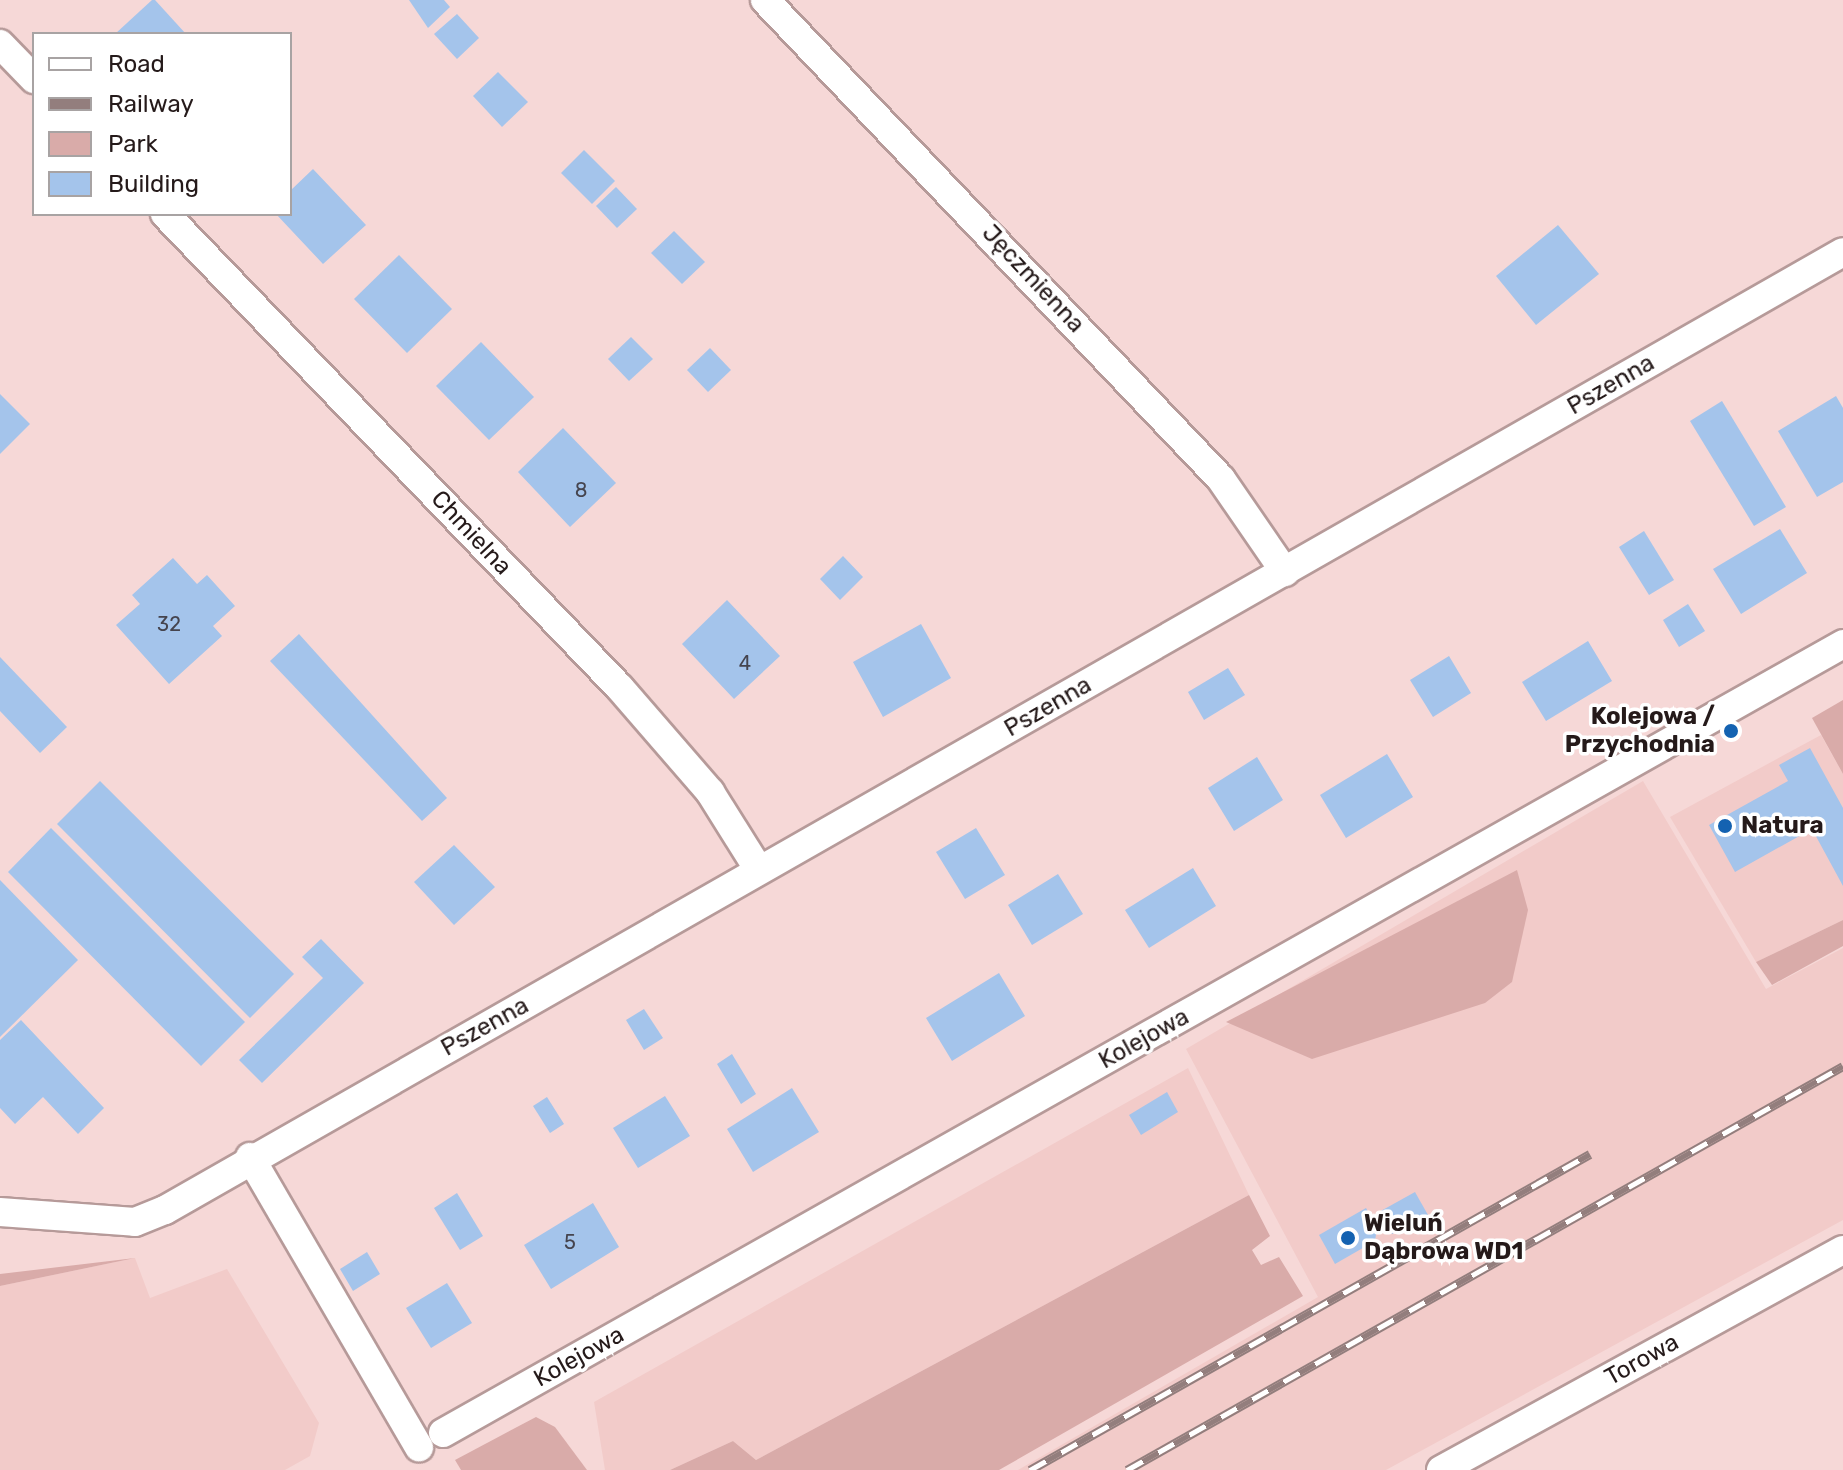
<!DOCTYPE html>
<html>
<head>
<meta charset="utf-8">
<style>
  body { margin:0 }
  #map { position:relative; width:1843px; height:1470px; overflow:hidden; background:#f6d8d7; font-family:Rubik,sans-serif }
  div>[style] { position:absolute }
  [style*='--x'] { left:calc(var(--x)*1px); top:calc(var(--y)*1px); width:calc(var(--w)*1px); rotate:calc(var(--a)*1deg) }
  .built>* { inset:0; background:#f2cbc9 }
  .green>* { inset:0; background:#d9aba9 }
  .building>* { inset:0; background:#a4c4eb }
  .roads { filter:drop-shadow(2px 0 #b69a99) drop-shadow(-2px 0 #b69a99) drop-shadow(0 2px #b69a99) drop-shadow(0 -2px #b69a99) }
  .street>* { height:28px; margin:-14px; padding:0 14px; transform-origin:14px; border-radius:14px; background:#fff }
  .rail>* { height:9px; margin-top:-4.5px; transform-origin:0; background:repeating-linear-gradient(90deg,#fff 0 18px,#937e7d 0 36px); box-sizing:border-box; border-block:2px solid #937e7d }
  .dots>* { width:22px; height:22px; translate:-50% -50%; box-sizing:border-box; border:4px solid #fff; border-radius:50% }
  span { translate:-50% -50%; white-space:nowrap; text-align:center; line-height:1.15; -webkit-text-stroke:7px #fff; paint-order:stroke }
  .number-label { font-size:20px; color:#45444e }
  .number-label span { -webkit-text-stroke-width:0 }
  .street-label { font-size:24px; color:#251a1a }
  .poi-label { font-size:24px; color:#251a1a; font-weight:700 }
  .right { translate:-100% -50%; text-align:right }
  .left { translate:0 -50%; text-align:left }
  .legend { position:absolute; left:32px; top:32px; width:260px; height:184px; box-sizing:border-box; background:#fff; border:2px solid #a8a3a3; margin:0; padding:10px 14px; list-style:none; font-size:24px; color:#251a1a }
  .legend li { display:flex; align-items:center; gap:16px; height:40px }
  .legend b { width:40px; border:2px solid #a8a3a3 }
</style>
</head>
<body>
<div id="map">
  <div class="built">
    <div style="clip-path:polygon(1821px 735px,1843px 774px,1843px 920px,1756px 962px,1670px 817px)"></div>
    <div style="clip-path:polygon(1643px 781px,1766px 989px,1843px 948px,1843px 1220px,1386px 1470px,1018px 1470px,1318px 1297px,1186px 1049px)"></div>
    <div style="clip-path:polygon(1188px 1068px,1249px 1195px,756px 1460px,733px 1441px,670px 1470px,605px 1470px,594px 1402px)"></div>
    <div style="clip-path:polygon(135px 1258px,150px 1298px,227px 1269px,319px 1423px,310px 1456px,285px 1470px,0 1470px,0 1286px)"></div>
  </div>
  <div class="green">
    <div style="clip-path:polygon(1843px 700px,1843px 774px,1812px 718px)"></div>
    <div style="clip-path:polygon(1517px 870px,1528px 910px,1512px 982px,1485px 1003px,1312px 1059px,1226px 1022px)"></div>
    <div style="clip-path:polygon(1843px 920px,1843px 946px,1772px 985px,1756px 962px)"></div>
    <div style="clip-path:polygon(1249px 1195px,1270px 1236px,1252px 1250px,1261px 1265px,1279px 1257px,1303px 1296px,999px 1470px,670px 1470px,733px 1441px,756px 1460px)"></div>
    <div style="clip-path:polygon(135px 1258px,0 1286px,0 1274px)"></div>
    <div style="clip-path:polygon(536px 1417px,555px 1427px,587px 1470px,461px 1470px,455px 1460px)"></div>
  </div>
  <div class="building">
    <div style="clip-path:polygon(155px 0,186px 34px,115px 34px,152px 0)"></div>
    <div style="clip-path:polygon(409px 0,444px 0,450px 7px,428px 28px)"></div>
    <div style="clip-path:polygon(457px 14px,479px 38px,457px 59px,434px 34px)"></div>
    <div style="clip-path:polygon(498px 72px,528px 102px,502px 127px,473px 96px)"></div>
    <div style="clip-path:polygon(584px 150px,615px 181px,592px 204px,561px 173px)"></div>
    <div style="clip-path:polygon(313px 169px,366px 225px,323px 264px,276px 214px,290px 214px,290px 191px)"></div>
    <div style="clip-path:polygon(616px 187px,637px 209px,617px 228px,596px 206px)"></div>
    <div style="clip-path:polygon(1558px 225px,1599px 274px,1536px 325px,1496px 276px)"></div>
    <div style="clip-path:polygon(674px 231px,705px 262px,682px 284px,651px 253px)"></div>
    <div style="clip-path:polygon(399px 255px,452px 309px,407px 353px,354px 299px)"></div>
    <div style="clip-path:polygon(631px 337px,653px 359px,629px 381px,608px 359px)"></div>
    <div style="clip-path:polygon(481px 342px,534px 397px,489px 440px,436px 386px)"></div>
    <div style="clip-path:polygon(710px 348px,731px 370px,708px 392px,687px 370px)"></div>
    <div style="clip-path:polygon(0 394px,30px 424px,0 454px)"></div>
    <div style="clip-path:polygon(1836px 396px,1843px 408px,1843px 482px,1817px 497px,1778px 431px)"></div>
    <div style="clip-path:polygon(1722px 401px,1786px 507px,1754px 526px,1690px 421px)"></div>
    <div style="clip-path:polygon(563px 428px,616px 483px,570px 527px,518px 472px)"></div>
    <div style="clip-path:polygon(1780px 529px,1807px 573px,1741px 614px,1713px 569px)"></div>
    <div style="clip-path:polygon(1644px 531px,1674px 580px,1649px 595px,1619px 547px)"></div>
    <div style="clip-path:polygon(843px 556px,863px 577px,840px 600px,820px 579px)"></div>
    <div style="clip-path:polygon(173px 558px,197px 584px,207px 575px,235px 606px,213px 626px,222px 636px,169px 684px,116px 625px,140px 604px,132px 595px)"></div>
    <div style="clip-path:polygon(727px 600px,780px 656px,734px 699px,682px 644px)"></div>
    <div style="clip-path:polygon(1688px 604px,1705px 631px,1679px 647px,1663px 620px)"></div>
    <div style="clip-path:polygon(921px 624px,951px 678px,883px 717px,853px 662px)"></div>
    <div style="clip-path:polygon(299px 634px,447px 798px,422px 821px,270px 661px)"></div>
    <div style="clip-path:polygon(1588px 641px,1612px 681px,1546px 721px,1522px 682px)"></div>
    <div style="clip-path:polygon(1449px 656px,1471px 693px,1433px 717px,1410px 680px)"></div>
    <div style="clip-path:polygon(0 657px,67px 727px,40px 753px,0 711px)"></div>
    <div style="clip-path:polygon(1228px 668px,1245px 695px,1204px 720px,1188px 692px)"></div>
    <div style="clip-path:polygon(1810px 748px,1843px 808px,1843px 886px,1812px 829px,1735px 872px,1709px 825px,1788px 781px,1779px 765px)"></div>
    <div style="clip-path:polygon(1387px 754px,1413px 797px,1346px 838px,1320px 795px)"></div>
    <div style="clip-path:polygon(1257px 757px,1283px 800px,1234px 831px,1208px 788px)"></div>
    <div style="clip-path:polygon(100px 781px,294px 974px,250px 1018px,57px 824px)"></div>
    <div style="clip-path:polygon(51px 828px,245px 1022px,201px 1066px,8px 872px)"></div>
    <div style="clip-path:polygon(976px 828px,1005px 875px,965px 899px,936px 852px)"></div>
    <div style="clip-path:polygon(454px 845px,495px 887px,454px 925px,414px 882px)"></div>
    <div style="clip-path:polygon(1193px 868px,1216px 906px,1149px 948px,1125px 910px)"></div>
    <div style="clip-path:polygon(1058px 874px,1083px 914px,1032px 945px,1008px 905px)"></div>
    <div style="clip-path:polygon(0 880px,78px 960px,0 1037px)"></div>
    <div style="clip-path:polygon(321px 939px,364px 983px,262px 1083px,239px 1060px,323px 978px,302px 957px)"></div>
    <div style="clip-path:polygon(999px 973px,1025px 1016px,952px 1061px,926px 1018px)"></div>
    <div style="clip-path:polygon(644px 1009px,663px 1038px,644px 1050px,626px 1020px)"></div>
    <div style="clip-path:polygon(21px 1020px,104px 1108px,78px 1134px,43px 1097px,15px 1124px,0 1108px,0 1040px)"></div>
    <div style="clip-path:polygon(732px 1054px,756px 1094px,741px 1104px,717px 1064px)"></div>
    <div style="clip-path:polygon(792px 1088px,819px 1132px,753px 1172px,727px 1129px)"></div>
    <div style="clip-path:polygon(1167px 1092px,1178px 1112px,1141px 1135px,1129px 1115px)"></div>
    <div style="clip-path:polygon(665px 1096px,690px 1136px,638px 1168px,613px 1128px)"></div>
    <div style="clip-path:polygon(547px 1097px,564px 1124px,550px 1133px,533px 1106px)"></div>
    <div style="clip-path:polygon(1415px 1192px,1428px 1215px,1392px 1234px,1379px 1212px)"></div>
    <div style="clip-path:polygon(457px 1193px,483px 1236px,460px 1250px,434px 1208px)"></div>
    <div style="clip-path:polygon(593px 1203px,619px 1247px,551px 1289px,524px 1245px)"></div>
    <div style="clip-path:polygon(1366px 1208px,1377px 1228px,1375px 1241px,1335px 1264px,1319px 1235px)"></div>
    <div style="clip-path:polygon(367px 1252px,380px 1274px,353px 1291px,340px 1269px)"></div>
    <div style="clip-path:polygon(447px 1283px,472px 1323px,431px 1348px,406px 1308px)"></div>
  </div>
  <div class="roads">
    <div class="street">
      <div style="--x:765;--y:0;--w:661;--a:46.41"></div>
      <div style="--x:1221;--y:479;--w:113;--a:55.5"></div>
      <div style="--x:0;--y:44;--w:49;--a:45.8"></div>
      <div style="--x:165;--y:214;--w:657;--a:46.17"></div>
      <div style="--x:620;--y:688;--w:138;--a:49.1"></div>
      <div style="--x:710;--y:792;--w:89;--a:57.9"></div>
      <div style="--x:250;--y:1157;--w:336;--a:59.8"></div>
      <div style="--x:0;--y:1212;--w:135;--a:4.2"></div>
      <div style="--x:135;--y:1222;--w:32;--a:-22"></div>
      <div style="--x:165;--y:1210;--w:1932;--a:-29.72"></div>
      <div style="--x:443;--y:1433;--w:1607;--a:-29.4"></div>
      <div style="--x:1441;--y:1470;--w:458;--a:-28.7"></div>
    </div>
  </div>
  <div class="rail">
    <div style="--x:1030;--y:1470;--w:643;--a:-29.44"></div>
    <div style="--x:1127;--y:1470;--w:822;--a:-29.43"></div>
  </div>
  <div class="dots">
    <div style="left:1731px;top:731px;background:#1462b1"></div>
    <div style="left:1725px;top:826px;background:#1462b1"></div>
    <div style="left:1348px;top:1238px;background:#1462b1"></div>
  </div>
  <div class="number-label">
    <span style="left:581px;top:490px">8</span>
    <span style="left:169px;top:624px">32</span>
    <span style="left:745px;top:663px">4</span>
    <span style="left:570px;top:1242px">5</span>
  </div>
  <div class="street-label">
    <span style="left:1033px;top:279px;rotate:47deg">Jęczmienna</span>
    <span style="left:1611px;top:385px;rotate:-30deg">Pszenna</span>
    <span style="left:471px;top:533px;rotate:47deg">Chmielna</span>
    <span style="left:1048px;top:707px;rotate:-30deg">Pszenna</span>
    <span style="left:485px;top:1027px;rotate:-29deg">Pszenna</span>
    <span style="left:1144px;top:1039px;rotate:-29deg">Kolejowa</span>
    <span style="left:579px;top:1357px;rotate:-29deg">Kolejowa</span>
    <span style="left:1642px;top:1360px;rotate:-29deg">Torowa</span>
  </div>
  <div class="poi-label">
    <span class="right" style="left:1715px;top:731px">Kolejowa /<br>Przychodnia</span>
    <span class="left" style="left:1741px;top:826px">Natura</span>
    <span class="left" style="left:1364px;top:1238px">Wieluń<br>Dąbrowa WD1</span>
  </div>
  <ul class="legend">
  <li><b style="height:10px;background:#fff"></b>Road</li>
  <li><b style="height:10px;background:#937e7d"></b>Railway</li>
  <li><b style="height:22px;background:#d9aba9"></b>Park</li>
  <li><b style="height:22px;background:#a4c4eb"></b>Building</li>
  </ul>
</div>
</body>
</html>
